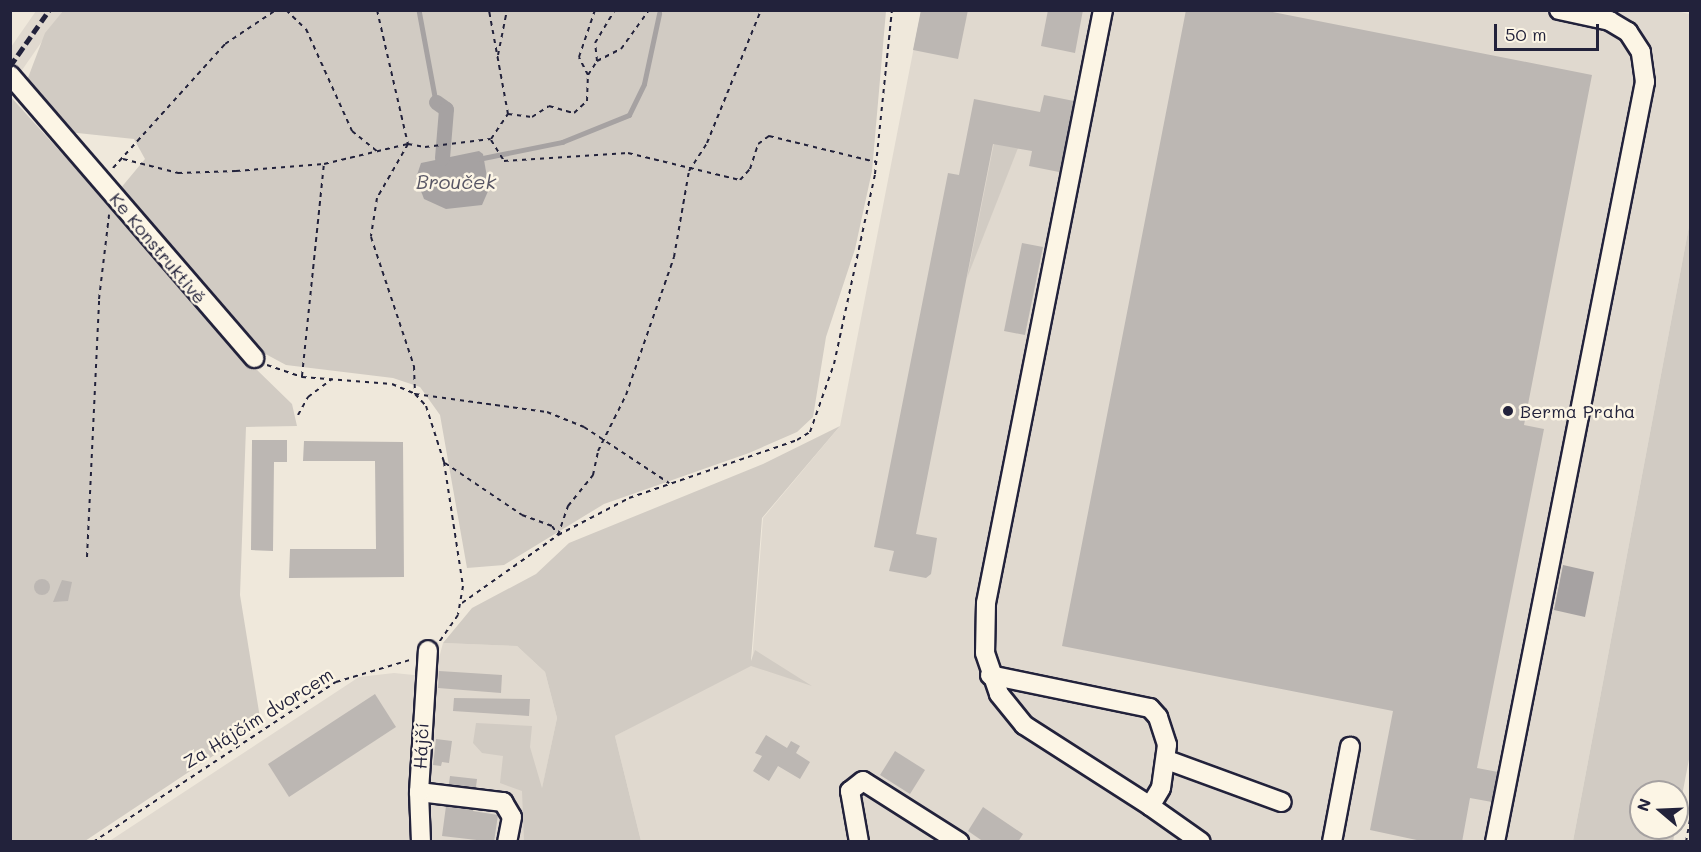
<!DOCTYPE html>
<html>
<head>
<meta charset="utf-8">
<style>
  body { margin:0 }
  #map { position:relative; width:1701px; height:852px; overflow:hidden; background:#efe8db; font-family:Mali,sans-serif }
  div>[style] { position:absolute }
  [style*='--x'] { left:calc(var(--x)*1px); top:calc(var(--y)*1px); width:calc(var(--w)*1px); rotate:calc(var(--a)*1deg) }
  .built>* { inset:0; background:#e0d9cf }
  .green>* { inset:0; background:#d1cbc3 }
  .water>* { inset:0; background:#a6a2a2 }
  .stream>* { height:4.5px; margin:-2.25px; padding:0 2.25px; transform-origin:2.25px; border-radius:2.25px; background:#a6a2a2 }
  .canal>* { height:15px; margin:-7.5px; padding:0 7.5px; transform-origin:7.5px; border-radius:7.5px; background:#a6a2a2 }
  .building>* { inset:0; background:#bcb7b3 }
  .round { border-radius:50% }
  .path>* { height:2px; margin-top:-1px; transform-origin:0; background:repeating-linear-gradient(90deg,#22223b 0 4.5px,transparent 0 9px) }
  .roads { filter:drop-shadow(2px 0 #22223b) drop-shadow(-2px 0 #22223b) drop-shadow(0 2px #22223b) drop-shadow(0 -2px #22223b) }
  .minor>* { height:18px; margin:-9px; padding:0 9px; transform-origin:9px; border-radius:9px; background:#fcf5e5 }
  .rail>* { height:4.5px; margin-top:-2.25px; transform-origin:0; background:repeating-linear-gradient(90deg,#22223b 0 9px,transparent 0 13.5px) }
  .dots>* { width:16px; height:16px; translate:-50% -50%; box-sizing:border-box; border:3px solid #fcf5e5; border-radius:50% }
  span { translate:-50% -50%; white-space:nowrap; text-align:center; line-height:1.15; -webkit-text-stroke:5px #fcf5e5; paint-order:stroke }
  .street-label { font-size:18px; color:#22223b }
  .poi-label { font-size:18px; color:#22223b }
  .left { translate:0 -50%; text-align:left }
  .water-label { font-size:20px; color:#575564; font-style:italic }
  .frame { position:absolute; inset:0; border:12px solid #22223b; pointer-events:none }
  .north { position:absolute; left:1629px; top:780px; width:60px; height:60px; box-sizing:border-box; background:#fcf5e5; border:2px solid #a5a1a1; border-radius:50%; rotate:289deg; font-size:16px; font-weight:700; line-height:24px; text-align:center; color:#22223b }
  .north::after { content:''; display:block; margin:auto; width:21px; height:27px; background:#22223b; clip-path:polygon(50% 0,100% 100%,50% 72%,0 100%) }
  .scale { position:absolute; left:1494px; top:24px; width:105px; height:27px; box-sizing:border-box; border:3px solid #22223b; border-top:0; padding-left:8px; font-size:18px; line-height:21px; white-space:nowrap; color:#22223b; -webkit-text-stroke:4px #fcf5e5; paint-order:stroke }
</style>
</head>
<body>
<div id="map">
  <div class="built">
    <div style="clip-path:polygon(1670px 10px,1690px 14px,1690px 221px,1573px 841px,641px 841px,615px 736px,752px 661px,763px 518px,840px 426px,921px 11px)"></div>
    <div style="clip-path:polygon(36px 11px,63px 11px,11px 86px,11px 47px)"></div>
    <div style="clip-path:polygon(443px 643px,517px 646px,545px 672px,557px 718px,542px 789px,543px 841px,108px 842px,359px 677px,394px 673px,434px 677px)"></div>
  </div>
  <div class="green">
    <div style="clip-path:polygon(63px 11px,886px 11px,872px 171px,855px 249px,826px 337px,813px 417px,797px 432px,749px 453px,604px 504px,504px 565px,467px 568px,440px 415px,420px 387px,393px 378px,286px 365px,247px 344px,255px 368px,292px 404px,297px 426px,246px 427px,240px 595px,261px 724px,85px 841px,11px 841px,10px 96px,114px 211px,120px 189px,145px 159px,134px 139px,68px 132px,26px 83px,45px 33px)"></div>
    <div style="clip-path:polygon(994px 143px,1018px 148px,967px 278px)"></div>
    <div style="clip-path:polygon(1690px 221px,1690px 754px,1677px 822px,1677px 792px,1641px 792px,1641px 828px,1676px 828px,1673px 841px,1573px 841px)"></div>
    <div style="clip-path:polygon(840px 426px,762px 518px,751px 661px,755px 650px,812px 686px,751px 666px,615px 736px,641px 841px,524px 841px,522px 791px,500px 783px,503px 756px,482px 753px,473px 743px,476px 723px,532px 726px,530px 747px,542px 788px,557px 718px,545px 672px,517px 646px,443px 643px,472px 608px,536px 574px,569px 543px,763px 464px)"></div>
  </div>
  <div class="water">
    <div style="clip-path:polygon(479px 151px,483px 154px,489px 189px,482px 205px,446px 209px,424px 199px,416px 178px,421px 163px)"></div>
    <div style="clip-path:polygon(1563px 565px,1594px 572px,1585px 617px,1554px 610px)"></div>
  </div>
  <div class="stream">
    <div style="--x:419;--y:10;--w:94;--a:79.5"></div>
    <div style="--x:478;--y:159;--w:86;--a:-11.4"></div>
    <div style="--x:562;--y:142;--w:72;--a:-21.9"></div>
    <div style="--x:629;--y:115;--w:34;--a:-64"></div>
    <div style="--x:644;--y:84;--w:72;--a:-77.9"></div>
  </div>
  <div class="canal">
    <div style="--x:436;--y:102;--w:12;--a:35"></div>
    <div style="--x:446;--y:109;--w:49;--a:94.7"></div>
  </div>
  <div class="building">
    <div style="clip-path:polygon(921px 10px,968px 10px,958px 59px,913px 50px)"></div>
    <div style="clip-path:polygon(1048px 10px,1083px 10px,1075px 53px,1041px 46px)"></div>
    <div style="clip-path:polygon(1186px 10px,1263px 10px,1592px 75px,1524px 425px,1544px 429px,1477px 768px,1498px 772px,1492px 802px,1470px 798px,1462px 842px,1426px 842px,1370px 830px,1393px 711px,1062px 646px)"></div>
    <div style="clip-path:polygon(1044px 95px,1079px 102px,1064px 173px,1029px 166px,1032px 151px,993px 144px,916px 534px,937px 538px,931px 574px,926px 578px,889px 571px,894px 551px,874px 547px,948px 173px,959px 175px,974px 99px,1040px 112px)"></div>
    <div style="clip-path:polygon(1022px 243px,1043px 247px,1025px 335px,1004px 331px)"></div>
    <div style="clip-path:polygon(252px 440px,287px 440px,287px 462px,274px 462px,273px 551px,251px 550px)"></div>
    <div style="clip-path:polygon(304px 441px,403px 442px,404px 577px,289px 578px,290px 549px,376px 549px,375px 461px,303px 461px)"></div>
    <div class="round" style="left:34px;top:579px;width:16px;height:16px"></div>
    <div style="clip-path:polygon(62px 580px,72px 582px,68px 601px,53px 602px)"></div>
    <div style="clip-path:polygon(439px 671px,502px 675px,501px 693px,438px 688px)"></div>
    <div style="clip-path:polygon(375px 694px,396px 727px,289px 797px,268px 764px)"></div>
    <div style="clip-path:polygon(454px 698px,530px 699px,529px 716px,453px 711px)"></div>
    <div style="clip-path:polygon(766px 735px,787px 748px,791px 741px,800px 746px,796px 753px,810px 762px,800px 779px,778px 766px,769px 781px,753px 771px,762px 756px,755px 753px)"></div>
    <div style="clip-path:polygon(436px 739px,452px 741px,449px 763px,442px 762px,441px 766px,433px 765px)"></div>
    <div style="clip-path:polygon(895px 751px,925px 770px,910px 794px,880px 775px)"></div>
    <div style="clip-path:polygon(450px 776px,477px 779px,473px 811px,498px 815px,494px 842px,442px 836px)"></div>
    <div style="clip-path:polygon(983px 807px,1023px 834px,1018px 842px,984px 842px,968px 831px)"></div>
  </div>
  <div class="path">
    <div style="--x:286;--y:10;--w:28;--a:44"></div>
    <div style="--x:306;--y:29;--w:112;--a:65.7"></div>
    <div style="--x:352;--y:131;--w:35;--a:39"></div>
    <div style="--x:377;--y:10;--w:138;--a:77"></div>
    <div style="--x:408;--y:144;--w:62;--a:119.9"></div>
    <div style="--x:377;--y:198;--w:39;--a:99"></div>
    <div style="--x:371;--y:237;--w:136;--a:71.6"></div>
    <div style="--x:414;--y:366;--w:28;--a:88"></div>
    <div style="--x:415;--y:394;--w:133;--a:7.8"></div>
    <div style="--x:547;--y:412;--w:40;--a:22"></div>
    <div style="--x:584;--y:427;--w:102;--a:33.4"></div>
    <div style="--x:498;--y:55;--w:46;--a:-78.7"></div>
    <div style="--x:597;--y:61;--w:27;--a:-27"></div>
    <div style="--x:621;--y:49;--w:48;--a:-54.3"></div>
    <div style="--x:588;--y:75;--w:20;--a:-117"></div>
    <div style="--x:579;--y:57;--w:50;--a:-71.2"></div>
    <div style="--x:508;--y:114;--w:24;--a:7"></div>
    <div style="--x:532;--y:117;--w:20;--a:-33"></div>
    <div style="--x:549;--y:106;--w:26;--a:16"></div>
    <div style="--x:574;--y:113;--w:18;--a:-43"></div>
    <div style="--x:587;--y:101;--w:26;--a:-88"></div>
    <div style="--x:588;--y:75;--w:17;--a:-57"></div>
    <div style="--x:597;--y:61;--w:18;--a:-96"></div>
    <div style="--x:595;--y:43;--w:39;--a:-59"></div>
    <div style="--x:491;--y:140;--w:25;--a:58"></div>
    <div style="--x:504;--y:161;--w:124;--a:-3.7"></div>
    <div style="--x:628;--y:153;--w:115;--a:13.6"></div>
    <div style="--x:740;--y:180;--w:15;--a:-48"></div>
    <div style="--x:750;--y:169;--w:26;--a:-72"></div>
    <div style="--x:758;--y:144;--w:14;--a:-36"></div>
    <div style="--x:769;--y:136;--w:110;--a:13.7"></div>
    <div style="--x:123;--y:159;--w:57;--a:14.3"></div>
    <div style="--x:178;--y:173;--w:58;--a:-2"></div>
    <div style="--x:236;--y:171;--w:88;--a:-4.5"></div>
    <div style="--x:324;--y:164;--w:86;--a:-13.4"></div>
    <div style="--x:408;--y:144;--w:17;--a:10"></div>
    <div style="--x:425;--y:147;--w:66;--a:-6.9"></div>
    <div style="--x:491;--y:139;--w:30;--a:-56"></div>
    <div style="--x:508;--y:114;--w:106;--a:-100.4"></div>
    <div style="--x:113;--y:168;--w:167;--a:-47.9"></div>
    <div style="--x:225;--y:44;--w:61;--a:-33.7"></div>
    <div style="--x:267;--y:365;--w:37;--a:19"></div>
    <div style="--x:302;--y:377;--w:90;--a:4.4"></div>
    <div style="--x:392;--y:384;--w:25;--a:23"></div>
    <div style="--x:415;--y:394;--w:16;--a:47"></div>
    <div style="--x:426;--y:406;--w:59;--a:72.2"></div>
    <div style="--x:444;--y:462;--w:125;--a:81.3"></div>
    <div style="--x:463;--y:586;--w:29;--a:100"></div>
    <div style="--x:458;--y:615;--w:32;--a:125"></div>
    <div style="--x:302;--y:376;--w:213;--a:-84.1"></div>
    <div style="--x:298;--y:415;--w:21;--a:-61"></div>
    <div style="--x:308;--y:397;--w:30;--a:-37"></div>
    <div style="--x:445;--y:463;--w:93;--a:34"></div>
    <div style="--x:522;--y:515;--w:32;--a:20"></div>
    <div style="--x:552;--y:526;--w:11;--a:56"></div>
    <div style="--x:558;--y:535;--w:31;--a:-71"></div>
    <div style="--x:568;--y:506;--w:40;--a:-51"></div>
    <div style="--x:593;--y:475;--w:25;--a:-78"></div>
    <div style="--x:598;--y:451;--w:63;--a:-63.4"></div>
    <div style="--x:626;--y:395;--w:146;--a:-70.8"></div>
    <div style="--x:674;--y:257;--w:87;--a:-80.1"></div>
    <div style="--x:689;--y:171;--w:33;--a:-57"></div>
    <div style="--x:707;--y:143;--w:144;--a:-67.9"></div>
    <div style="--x:87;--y:557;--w:258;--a:-87.3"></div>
    <div style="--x:99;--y:299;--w:85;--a:-83.2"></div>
    <div style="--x:462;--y:603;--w:118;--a:-35.3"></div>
    <div style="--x:558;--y:535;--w:80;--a:-27.5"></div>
    <div style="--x:629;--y:498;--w:178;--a:-19"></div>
    <div style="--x:797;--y:440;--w:15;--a:-32"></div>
    <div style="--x:810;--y:432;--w:72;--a:-70.6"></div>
    <div style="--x:834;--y:364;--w:194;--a:-77.8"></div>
    <div style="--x:875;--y:174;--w:165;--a:-84.1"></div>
    <div style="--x:93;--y:842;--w:291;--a:-33.4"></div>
    <div style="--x:336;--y:682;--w:80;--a:-16.6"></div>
    <div style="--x:1686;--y:842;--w:23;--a:-80"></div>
  </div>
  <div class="roads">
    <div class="minor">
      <div style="--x:1103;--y:10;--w:604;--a:101.16"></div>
      <div style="--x:986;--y:603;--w:50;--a:91.1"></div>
      <div style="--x:985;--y:653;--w:43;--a:71.1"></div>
      <div style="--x:999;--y:694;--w:40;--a:51"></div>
      <div style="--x:1024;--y:725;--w:150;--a:32.7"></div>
      <div style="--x:10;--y:75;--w:374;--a:49.2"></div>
      <div style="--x:990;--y:675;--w:163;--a:11.7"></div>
      <div style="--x:1150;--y:708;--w:12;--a:48"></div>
      <div style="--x:1158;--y:717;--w:29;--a:72"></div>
      <div style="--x:1167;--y:745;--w:43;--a:97.9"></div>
      <div style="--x:1161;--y:788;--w:21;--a:121"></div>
      <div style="--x:1150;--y:806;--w:62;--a:35.2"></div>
      <div style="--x:1167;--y:760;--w:122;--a:20.1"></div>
      <div style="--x:419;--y:792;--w:85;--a:6.8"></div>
      <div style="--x:503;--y:802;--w:17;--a:59"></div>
      <div style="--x:512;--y:817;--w:25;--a:101"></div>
      <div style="--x:421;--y:842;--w:50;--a:-92.3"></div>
      <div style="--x:419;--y:792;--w:142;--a:-86.4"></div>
      <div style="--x:859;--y:842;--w:52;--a:-100"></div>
      <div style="--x:850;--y:791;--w:16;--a:-38"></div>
      <div style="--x:863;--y:781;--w:114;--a:32.4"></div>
      <div style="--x:1332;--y:842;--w:97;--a:-79.3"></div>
      <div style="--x:1495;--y:842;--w:775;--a:-78.84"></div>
      <div style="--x:1645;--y:82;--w:30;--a:-98"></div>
      <div style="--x:1641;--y:52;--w:24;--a:-123"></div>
      <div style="--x:1628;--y:32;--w:21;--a:-149"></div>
      <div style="--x:1610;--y:21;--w:52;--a:-167.8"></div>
    </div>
  </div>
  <div class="rail">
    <div style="--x:10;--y:66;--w:68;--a:-55.1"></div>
  </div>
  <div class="dots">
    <div style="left:1508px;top:411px;background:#22223b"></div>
  </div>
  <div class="street-label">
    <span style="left:158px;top:248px;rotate:50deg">Ke Konstruktivě</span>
    <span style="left:258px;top:718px;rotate:-32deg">Za Hájčím dvorcem</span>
    <span style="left:421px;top:746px;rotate:-87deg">Hájčí</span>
  </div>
  <div class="poi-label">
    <span class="left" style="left:1520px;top:411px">Berma Praha</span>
  </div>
  <div class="water-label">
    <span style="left:456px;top:181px">Brouček</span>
  </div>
  <div class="frame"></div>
  <div class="north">N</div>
  <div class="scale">50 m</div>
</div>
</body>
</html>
